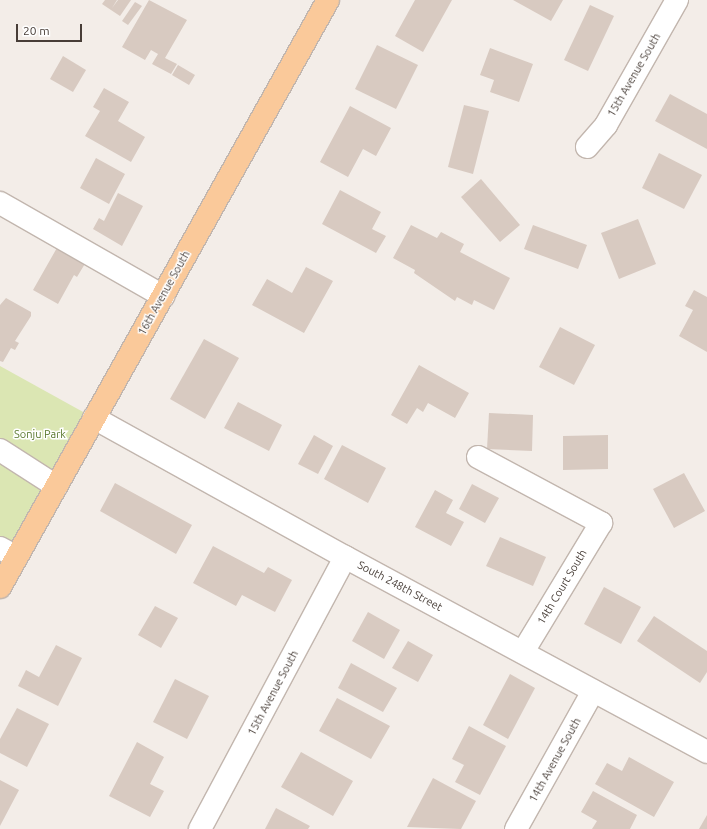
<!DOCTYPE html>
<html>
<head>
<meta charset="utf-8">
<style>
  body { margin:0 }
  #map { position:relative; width:707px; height:829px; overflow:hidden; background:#f3ede8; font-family:Ubuntu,sans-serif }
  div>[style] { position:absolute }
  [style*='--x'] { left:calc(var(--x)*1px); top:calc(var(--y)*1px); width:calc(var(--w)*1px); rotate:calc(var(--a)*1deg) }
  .green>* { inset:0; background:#dbe6b3 }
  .building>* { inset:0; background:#d8cac1 }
  .roads { filter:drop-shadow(1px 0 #c2b6ae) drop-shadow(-1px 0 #c2b6ae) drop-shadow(0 1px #c2b6ae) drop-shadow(0 -1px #c2b6ae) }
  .minor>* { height:22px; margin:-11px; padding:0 11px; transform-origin:11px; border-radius:11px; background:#fff }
  .major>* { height:22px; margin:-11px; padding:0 11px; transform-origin:11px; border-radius:11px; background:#fac99a }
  span { translate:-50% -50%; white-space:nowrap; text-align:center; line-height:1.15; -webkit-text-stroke:3px #fff; paint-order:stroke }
  .street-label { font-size:11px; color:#473d37 }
  .park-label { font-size:11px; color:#59772c }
  .scale { position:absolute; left:16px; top:24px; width:66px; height:18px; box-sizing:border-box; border:2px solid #473d37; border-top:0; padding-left:5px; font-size:12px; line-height:14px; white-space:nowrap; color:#473d37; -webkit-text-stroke:3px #fff; paint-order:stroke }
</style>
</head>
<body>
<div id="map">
  <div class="green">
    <div style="clip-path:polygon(0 366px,94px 418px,0 587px)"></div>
  </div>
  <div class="building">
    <div style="clip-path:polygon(105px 0,117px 0,112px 8px,118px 0,131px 0,120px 16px,102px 4px)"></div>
    <div style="clip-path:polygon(149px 0,187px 20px,165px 58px,177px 64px,171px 74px,152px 64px,158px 54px,151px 50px,145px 60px,122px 47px)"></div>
    <div style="clip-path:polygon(415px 0,452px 0,423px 52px,395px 36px)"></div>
    <div style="clip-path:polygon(513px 0,563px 0,551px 21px)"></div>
    <div style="clip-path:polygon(135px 2px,142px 6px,128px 25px,122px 21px)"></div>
    <div style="clip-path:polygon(590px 5px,614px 16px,588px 71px,564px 60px)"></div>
    <div style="clip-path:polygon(377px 45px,418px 65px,396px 109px,355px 89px)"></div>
    <div style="clip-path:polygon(490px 48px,533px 64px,519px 102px,490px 92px,494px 80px,480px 75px)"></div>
    <div style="clip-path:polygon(63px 56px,86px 70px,73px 92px,50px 79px)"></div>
    <div style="clip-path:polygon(178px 65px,195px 75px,189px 85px,172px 75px)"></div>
    <div style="clip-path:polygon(104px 88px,129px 102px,118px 121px,145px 137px,131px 162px,85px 136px,100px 111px,93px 107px)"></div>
    <div style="clip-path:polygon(670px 94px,707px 114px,707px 149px,655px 121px)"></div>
    <div style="clip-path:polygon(464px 105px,489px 111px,473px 174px,448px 167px)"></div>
    <div style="clip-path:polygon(350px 106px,391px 128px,376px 156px,363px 149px,348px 177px,320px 162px)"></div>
    <div style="clip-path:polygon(659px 153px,702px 175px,684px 209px,642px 188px)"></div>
    <div style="clip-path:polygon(96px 158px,125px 174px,109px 204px,80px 188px)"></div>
    <div style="clip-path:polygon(481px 179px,520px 225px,500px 242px,461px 197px)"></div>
    <div style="clip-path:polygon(340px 190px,381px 212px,372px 229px,386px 236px,376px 253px,322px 224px)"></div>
    <div style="clip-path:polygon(118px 193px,143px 206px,122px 246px,93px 229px,99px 218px,104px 221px)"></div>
    <div style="clip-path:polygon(638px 219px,656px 264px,619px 279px,601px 233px)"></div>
    <div style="clip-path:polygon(411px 225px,437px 238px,441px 232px,464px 244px,460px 252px,510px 278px,494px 310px,474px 300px,472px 305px,457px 297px,455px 301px,414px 273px,415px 270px,393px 258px)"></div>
    <div style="clip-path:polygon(533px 225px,587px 245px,578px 269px,524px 249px)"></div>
    <div style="clip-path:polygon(58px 246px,86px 262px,77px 277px,74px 275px,58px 304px,33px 290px)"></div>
    <div style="clip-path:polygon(306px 267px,333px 281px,304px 333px,252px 305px,267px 279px,292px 293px)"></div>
    <div style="clip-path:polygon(694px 290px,707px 297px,707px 352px,679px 336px,693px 310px,685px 306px)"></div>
    <div style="clip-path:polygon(6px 298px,31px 312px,31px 316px,15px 341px,19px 343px,15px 350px,11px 348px,3px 362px,0 361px,0 305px)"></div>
    <div style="clip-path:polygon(560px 327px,595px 345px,574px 385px,539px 367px)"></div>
    <div style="clip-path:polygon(204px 339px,239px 358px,205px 419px,170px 399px)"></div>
    <div style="clip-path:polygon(419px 365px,469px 393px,455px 418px,428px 403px,423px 412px,417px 408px,407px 424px,391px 415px)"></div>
    <div style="clip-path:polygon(238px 402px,282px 425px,269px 451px,224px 428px)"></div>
    <div style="clip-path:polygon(489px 413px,533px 415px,532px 451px,487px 449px)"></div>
    <div style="clip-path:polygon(314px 435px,333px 446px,318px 474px,298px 464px)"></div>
    <div style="clip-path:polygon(608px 435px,608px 469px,563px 470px,563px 436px)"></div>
    <div style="clip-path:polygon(342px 445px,386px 468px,368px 503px,324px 479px)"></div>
    <div style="clip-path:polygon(684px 473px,705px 511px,674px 528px,653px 489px)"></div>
    <div style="clip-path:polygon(115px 483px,192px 525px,176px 554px,100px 511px)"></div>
    <div style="clip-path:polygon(472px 484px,499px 498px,485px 523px,459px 509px)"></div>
    <div style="clip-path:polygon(435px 490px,453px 500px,446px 513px,464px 522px,451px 546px,415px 527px)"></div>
    <div style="clip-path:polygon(500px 537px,546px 557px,533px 586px,486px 566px)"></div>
    <div style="clip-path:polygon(213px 546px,264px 573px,268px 567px,292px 580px,275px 612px,242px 595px,236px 606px,193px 583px)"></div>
    <div style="clip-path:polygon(604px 587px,641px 607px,621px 644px,584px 624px)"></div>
    <div style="clip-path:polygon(155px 606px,178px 618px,161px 648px,138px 635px)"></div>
    <div style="clip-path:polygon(368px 612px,400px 630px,384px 659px,352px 641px)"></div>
    <div style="clip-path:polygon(654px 616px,707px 651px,707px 672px,700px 683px,637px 641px)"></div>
    <div style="clip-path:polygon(408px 641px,433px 655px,418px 682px,392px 668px)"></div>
    <div style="clip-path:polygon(56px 645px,82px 658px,58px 706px,18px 686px,26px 670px,39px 677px)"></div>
    <div style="clip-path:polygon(351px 663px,397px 688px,383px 712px,338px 688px)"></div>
    <div style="clip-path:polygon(510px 674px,535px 688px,508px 739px,483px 725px)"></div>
    <div style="clip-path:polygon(175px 679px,209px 696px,187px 739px,153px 722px)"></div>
    <div style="clip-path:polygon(337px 698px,390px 726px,371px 759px,319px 731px)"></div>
    <div style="clip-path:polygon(17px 708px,49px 724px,27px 767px,0 753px,0 739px)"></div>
    <div style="clip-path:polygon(469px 726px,506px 746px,480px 795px,455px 782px,464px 765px,452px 759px)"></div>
    <div style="clip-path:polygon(137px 742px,164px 757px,150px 784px,164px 791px,150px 817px,109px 796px)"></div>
    <div style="clip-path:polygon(301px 752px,353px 781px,333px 816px,281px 787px)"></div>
    <div style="clip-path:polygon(629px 757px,674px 782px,654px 817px,595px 784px,607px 763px,622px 771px)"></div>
    <div style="clip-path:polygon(433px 778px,476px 801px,461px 829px,407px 827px)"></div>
    <div style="clip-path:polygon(0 780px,19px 790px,0 826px)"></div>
    <div style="clip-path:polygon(593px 791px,637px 815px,630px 829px,592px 829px,597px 821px,581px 812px)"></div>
    <div style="clip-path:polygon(276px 808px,310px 826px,308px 829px,265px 829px)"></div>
    <div style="clip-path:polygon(707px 815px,707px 829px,699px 829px)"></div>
  </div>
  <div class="roads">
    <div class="minor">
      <div style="--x:587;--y:147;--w:29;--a:-49"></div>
      <div style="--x:606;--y:125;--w:144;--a:-60.4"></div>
      <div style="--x:0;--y:203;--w:188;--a:29.7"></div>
      <div style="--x:94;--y:418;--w:287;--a:29"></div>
      <div style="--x:345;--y:557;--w:411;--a:28.3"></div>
      <div style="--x:0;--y:450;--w:67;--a:32.7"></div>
      <div style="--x:478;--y:457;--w:140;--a:28.2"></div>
      <div style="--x:601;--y:523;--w:151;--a:121.2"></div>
      <div style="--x:0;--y:548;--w:19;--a:28"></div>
      <div style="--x:200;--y:829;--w:308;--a:-61.9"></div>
      <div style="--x:516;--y:829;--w:158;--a:-60.8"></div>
    </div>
    <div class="major">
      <div style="--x:0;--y:587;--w:672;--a:-60.8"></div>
    </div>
  </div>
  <div class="street-label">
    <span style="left:634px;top:75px;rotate:-60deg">15th Avenue South</span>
    <span style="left:164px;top:293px;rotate:-61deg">16th Avenue South</span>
    <span style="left:400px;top:586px;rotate:28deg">South 248th Street</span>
    <span style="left:562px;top:587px;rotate:-59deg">14th Court South</span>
    <span style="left:273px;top:693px;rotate:-62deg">15th Avenue South</span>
    <span style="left:555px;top:760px;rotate:-61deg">14th Avenue South</span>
  </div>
  <div class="park-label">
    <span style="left:40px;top:434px">Sonju Park</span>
  </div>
  <div class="scale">20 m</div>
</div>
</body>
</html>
